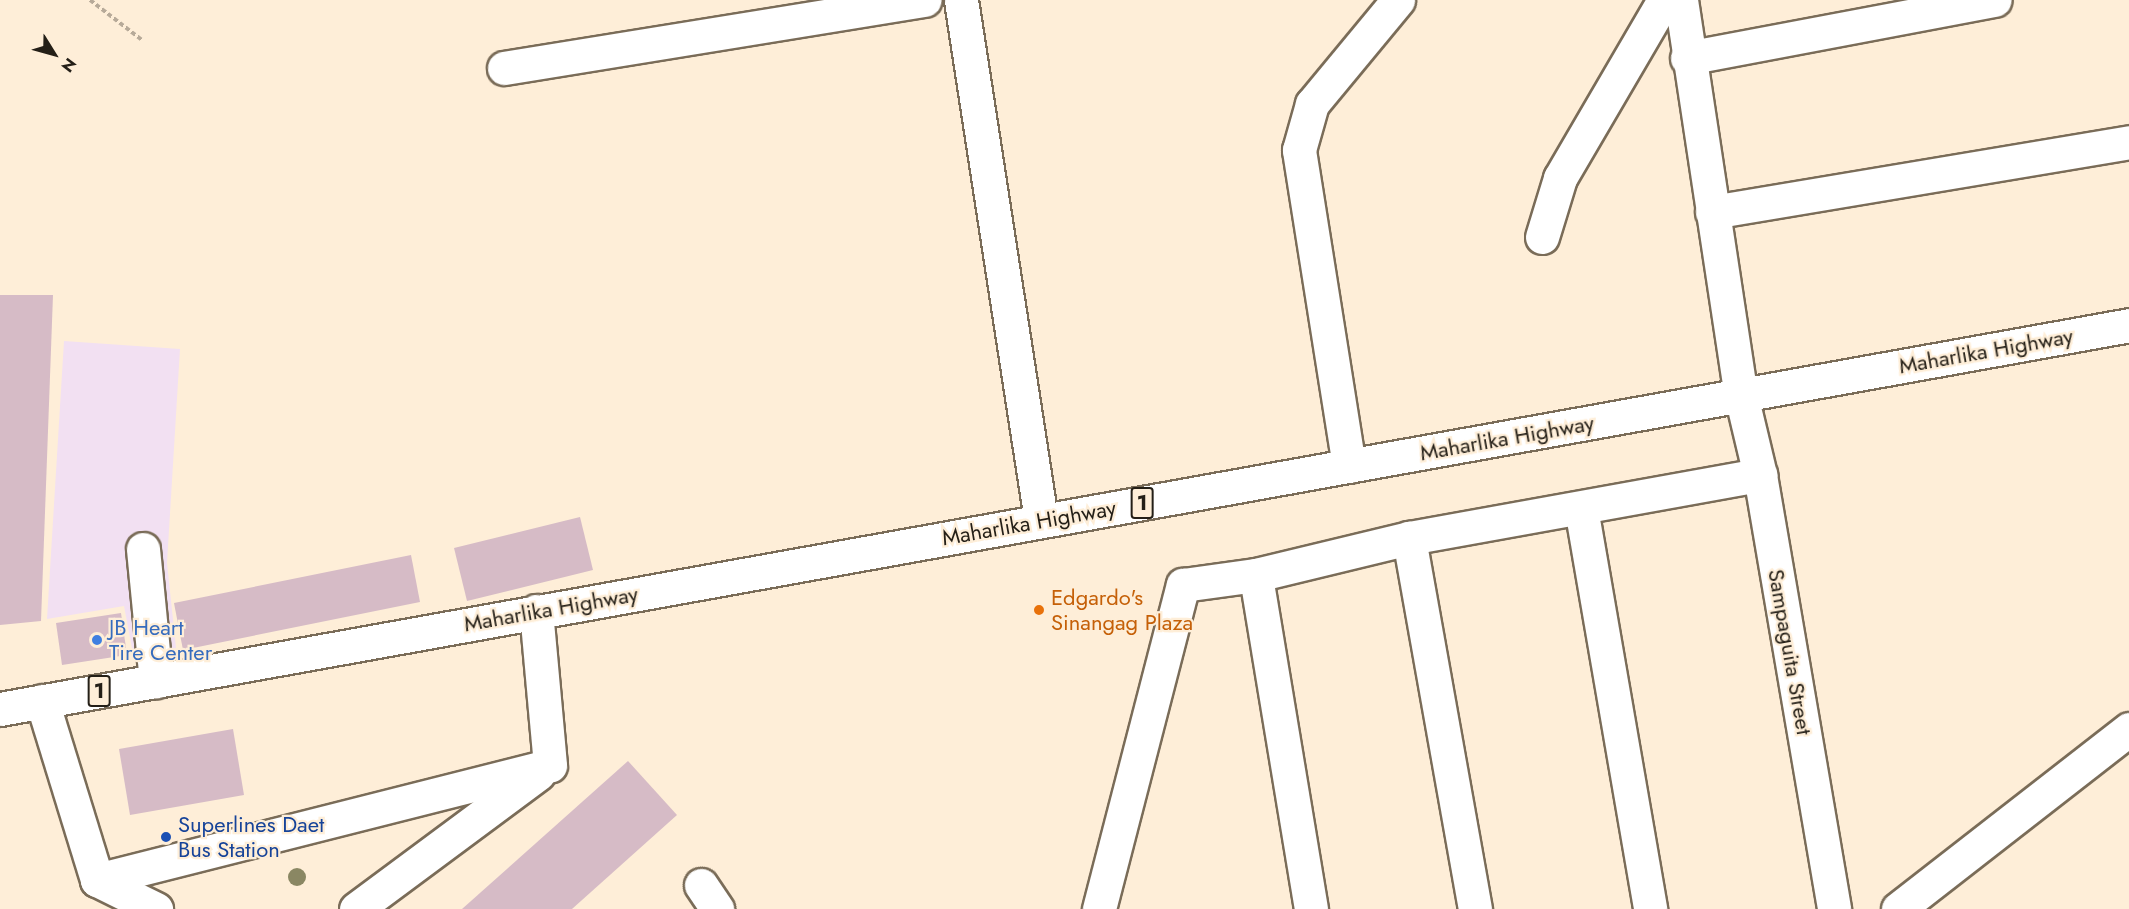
<!DOCTYPE html>
<html>
<head>
<meta charset="utf-8">
<style>
  body { margin:0 }
  #map { position:relative; width:2129px; height:909px; overflow:hidden; background:#feeed8; font-family:Jost,sans-serif }
  div>[style] { position:absolute }
  [style*='--x'] { left:calc(var(--x)*1px); top:calc(var(--y)*1px); width:calc(var(--w)*1px); rotate:calc(var(--a)*1deg) }
  .industrial>* { inset:0; background:#f2e0f2 }
  .building>* { inset:0; background:#d6bbc6 }
  .path>* { height:4px; margin-top:-2px; transform-origin:0; background:repeating-linear-gradient(90deg,#b7aa99 0 4.5px,transparent 0 7.5px) }
  .roads { filter:drop-shadow(2px 0 #7a6c58) drop-shadow(-2px 0 #7a6c58) drop-shadow(0 2px #7a6c58) drop-shadow(0 -2px #7a6c58) }
  .minor>* { height:33px; margin:-16.5px; padding:0 16.5px; transform-origin:16.5px; border-radius:16.5px; background:#fff }
  .highway>* { height:33px; margin:-16.5px; padding:0 16.5px; transform-origin:16.5px; border-radius:16.5px; background:#fff }
  .trees>* { width:18px; height:18px; margin:-9px; border-radius:50%; background:#8a8763 }
  .dots>* { width:16px; height:16px; translate:-50% -50%; box-sizing:border-box; border:3px solid #feeed8; border-radius:50% }
  span { translate:-50% -50%; white-space:nowrap; text-align:center; line-height:1.15; -webkit-text-stroke:4.5px #feeed8; paint-order:stroke }
  .shield-label span { padding:2px 4px; background:#feeed8; border:2px solid; border-radius:4px; -webkit-text-stroke-width:0 }
  .shield-label { font-size:21px; color:#241f17; font-weight:700 }
  .street-label { font-size:22px; color:#241f17 }
  .food-label { font-size:22px; color:#c56008 }
  .left { translate:0 -50%; text-align:left }
  .shop-label { font-size:22px; color:#366cbe }
  .transit-label { font-size:22px; color:#164399 }
  .north { position:absolute; left:24px; top:24px; width:60px; height:60px; -webkit-text-stroke:4px #feeed8; paint-order:stroke; rotate:127deg; font-size:16px; font-weight:700; line-height:24px; text-align:center; color:#241f17 }
  .north::after { content:''; display:block; margin:auto; width:21px; height:27px; background:#241f17; clip-path:polygon(50% 0,100% 100%,50% 72%,0 100%) }
</style>
</head>
<body>
<div id="map">
  <div class="industrial">
    <div style="clip-path:polygon(64px 341px,180px 349px,167px 563px,176px 648px,133px 654px,124px 606px,47px 619px)"></div>
  </div>
  <div class="building">
    <div style="clip-path:polygon(0 295px,53px 295px,41px 621px,0 625px)"></div>
    <div style="clip-path:polygon(580px 517px,593px 570px,467px 601px,454px 548px)"></div>
    <div style="clip-path:polygon(411px 555px,420px 602px,183px 650px,174px 603px)"></div>
    <div style="clip-path:polygon(121px 613px,127px 655px,62px 665px,56px 623px)"></div>
    <div style="clip-path:polygon(233px 729px,244px 795px,130px 815px,119px 749px)"></div>
    <div style="clip-path:polygon(628px 761px,677px 815px,572px 909px,462px 909px)"></div>
  </div>
  <div class="path">
    <div style="--x:90;--y:0;--w:66;--a:37.6"></div>
  </div>
  <div class="roads">
    <div class="minor">
      <div style="--x:961;--y:0;--w:526;--a:81.25"></div>
      <div style="--x:1681;--y:0;--w:400;--a:81.4"></div>
      <div style="--x:1741;--y:395;--w:82;--a:76.6"></div>
      <div style="--x:1760;--y:475;--w:440;--a:80.3"></div>
      <div style="--x:1687;--y:58;--w:313;--a:-10.7"></div>
      <div style="--x:504;--y:68;--w:426;--a:-9.2"></div>
      <div style="--x:1712;--y:212;--w:423;--a:-9.5"></div>
      <div style="--x:1542;--y:237;--w:62;--a:-73"></div>
      <div style="--x:1560;--y:178;--w:206;--a:-59.7"></div>
      <div style="--x:1349;--y:466;--w:320;--a:-99"></div>
      <div style="--x:1299;--y:150;--w:48;--a:-74.2"></div>
      <div style="--x:1312;--y:104;--w:135;--a:-50.4"></div>
      <div style="--x:1581;--y:508;--w:407;--a:80.2"></div>
      <div style="--x:143;--y:549;--w:133;--a:84.4"></div>
      <div style="--x:536;--y:611;--w:155;--a:84.8"></div>
      <div style="--x:42;--y:701;--w:187;--a:72.9"></div>
      <div style="--x:97;--y:880;--w:66;--a:26.2"></div>
      <div style="--x:97;--y:880;--w:467;--a:-14.2"></div>
      <div style="--x:701;--y:885;--w:29;--a:56"></div>
      <div style="--x:356;--y:909;--w:227;--a:-36.6"></div>
      <div style="--x:1099;--y:909;--w:335;--a:-75.5"></div>
      <div style="--x:1183;--y:585;--w:74;--a:-7.8"></div>
      <div style="--x:1311;--y:909;--w:338;--a:-99.4"></div>
      <div style="--x:1256;--y:575;--w:157;--a:-13.6"></div>
      <div style="--x:1475;--y:909;--w:377;--a:-100.1"></div>
      <div style="--x:1409;--y:538;--w:357;--a:-10.2"></div>
      <div style="--x:1898;--y:909;--w:293;--a:-37.9"></div>
    </div>
    <div class="highway">
      <div style="--x:0;--y:709;--w:2163;--a:-10.22"></div>
    </div>
  </div>
  <div class="trees">
    <div style="left:297px;top:877px"></div>
  </div>
  <div class="dots">
    <div style="left:1039px;top:610px;background:#e8710a"></div>
    <div style="left:97px;top:640px;background:#3f7fe0"></div>
    <div style="left:166px;top:837px;background:#1a4fb4"></div>
  </div>
  <div class="shield-label">
    <span style="left:1142px;top:503px">1</span>
    <span style="left:99px;top:691px">1</span>
  </div>
  <div class="street-label">
    <span style="left:1986px;top:351px;rotate:-10deg">Maharlika Highway</span>
    <span style="left:1507px;top:438px;rotate:-10deg">Maharlika Highway</span>
    <span style="left:1029px;top:523px;rotate:-10deg">Maharlika Highway</span>
    <span style="left:551px;top:609px;rotate:-10deg">Maharlika Highway</span>
    <span style="left:1790px;top:652px;rotate:80deg">Sampaguita Street</span>
  </div>
  <div class="food-label">
    <span class="left" style="left:1051px;top:610px">Edgardo's<br>Sinangag Plaza</span>
  </div>
  <div class="shop-label">
    <span class="left" style="left:109px;top:640px">JB Heart<br>Tire Center</span>
  </div>
  <div class="transit-label">
    <span class="left" style="left:178px;top:837px">Superlines Daet<br>Bus Station</span>
  </div>
  <div class="north">N</div>
</div>
</body>
</html>
